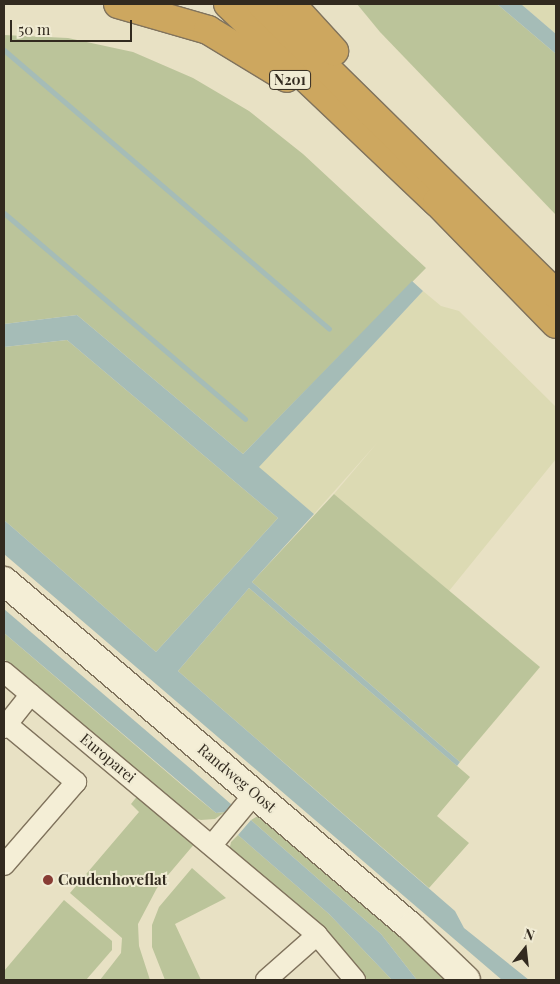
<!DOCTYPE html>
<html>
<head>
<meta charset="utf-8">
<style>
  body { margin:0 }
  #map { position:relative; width:560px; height:984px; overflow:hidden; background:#e8e1c4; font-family:"Playfair Display",serif }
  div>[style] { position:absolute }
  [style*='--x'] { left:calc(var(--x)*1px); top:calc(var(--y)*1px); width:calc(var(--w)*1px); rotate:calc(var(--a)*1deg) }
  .farmland>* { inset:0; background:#dcdab3 }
  .green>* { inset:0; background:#bbc49a }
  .water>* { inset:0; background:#a5bcb7 }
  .stream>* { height:5px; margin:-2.5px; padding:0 2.5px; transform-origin:2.5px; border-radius:2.5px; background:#a5bcb7 }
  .roads { filter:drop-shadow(1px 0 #80735d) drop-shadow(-1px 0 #80735d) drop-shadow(0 1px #80735d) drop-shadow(0 -1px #80735d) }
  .street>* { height:20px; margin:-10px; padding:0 10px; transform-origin:10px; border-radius:10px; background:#f4eed6 }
  .secondary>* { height:28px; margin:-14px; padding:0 14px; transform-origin:14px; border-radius:14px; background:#f4eed6 }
  .highway>* { height:28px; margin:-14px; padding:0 14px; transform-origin:14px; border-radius:14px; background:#cda75f }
  .dots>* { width:14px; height:14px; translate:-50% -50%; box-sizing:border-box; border:2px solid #f0ebd3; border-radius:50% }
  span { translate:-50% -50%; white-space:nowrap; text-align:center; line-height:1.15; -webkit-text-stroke:4px #f0ebd3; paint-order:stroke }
  .shield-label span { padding:1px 4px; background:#f0ebd3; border:1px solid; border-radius:4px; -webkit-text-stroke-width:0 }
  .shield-label { font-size:14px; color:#322a1f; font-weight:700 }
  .street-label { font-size:15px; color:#322a1f }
  .poi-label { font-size:15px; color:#322a1f; font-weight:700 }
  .left { translate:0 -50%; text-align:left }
  .frame { position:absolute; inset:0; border:5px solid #322a1f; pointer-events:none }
  .north { position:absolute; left:500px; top:924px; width:50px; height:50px; -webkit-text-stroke:4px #f0ebd3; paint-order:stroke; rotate:16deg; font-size:14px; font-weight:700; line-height:20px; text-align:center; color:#322a1f }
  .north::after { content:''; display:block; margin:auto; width:18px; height:22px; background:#322a1f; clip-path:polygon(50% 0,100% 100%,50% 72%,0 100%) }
  .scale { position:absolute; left:10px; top:20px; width:122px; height:22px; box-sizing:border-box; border:2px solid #322a1f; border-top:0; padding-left:6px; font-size:15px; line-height:18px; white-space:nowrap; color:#322a1f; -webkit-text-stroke:4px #f0ebd3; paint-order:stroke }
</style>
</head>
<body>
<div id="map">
  <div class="farmland">
    <div style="clip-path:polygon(521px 4px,556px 4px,556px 34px)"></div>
    <div style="clip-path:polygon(423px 291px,441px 306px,459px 311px,556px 407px,556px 459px,449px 591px,334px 494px,377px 443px,314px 514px,258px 467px)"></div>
  </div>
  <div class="green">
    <div style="clip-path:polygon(357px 4px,497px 4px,556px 54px,556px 215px,380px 32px)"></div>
    <div style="clip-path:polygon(4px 35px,68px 38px,133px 52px,193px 78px,249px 111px,303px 154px,426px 268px,243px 454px,77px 315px,4px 324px)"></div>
    <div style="clip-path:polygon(67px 340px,278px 518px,156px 652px,4px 520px,4px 347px)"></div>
    <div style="clip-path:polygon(334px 494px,540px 667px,460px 762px,252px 582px)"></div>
    <div style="clip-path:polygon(249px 588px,470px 777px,437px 816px,469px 843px,429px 888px,178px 671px)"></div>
    <div style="clip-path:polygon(4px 633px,189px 791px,216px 813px,225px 812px,215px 819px,201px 820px,186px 816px,4px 659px)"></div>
    <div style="clip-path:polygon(139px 794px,196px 842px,157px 888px,138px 924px,139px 946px,150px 980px,100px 980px,121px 953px,122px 938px,70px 893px,139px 812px,131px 804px)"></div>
    <div style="clip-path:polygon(263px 813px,458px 980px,417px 980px,381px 934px,251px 820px)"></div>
    <div style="clip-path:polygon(238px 835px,329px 914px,392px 980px,365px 980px,343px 954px,229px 851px,231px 842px)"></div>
    <div style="clip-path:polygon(192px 868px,226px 898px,175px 924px,201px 980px,165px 980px,152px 947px,152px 925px,159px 907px)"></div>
    <div style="clip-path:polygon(64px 900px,112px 941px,112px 950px,86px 980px,4px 980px,4px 971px)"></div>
  </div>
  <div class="water">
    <div style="clip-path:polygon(497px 4px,521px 4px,556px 34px,556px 54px)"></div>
    <div style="clip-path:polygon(412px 281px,423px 291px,259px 467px,314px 514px,252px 582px,460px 762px,457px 766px,249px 588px,178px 671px,455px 911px,464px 928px,529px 980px,502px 980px,4px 554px,4px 520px,156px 652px,278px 518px,67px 340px,4px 347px,4px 324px,77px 315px,243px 454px)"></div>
    <div style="clip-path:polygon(4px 609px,192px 770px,232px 805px,225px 812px,216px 813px,4px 633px)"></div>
    <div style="clip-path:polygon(251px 820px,381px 934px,417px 980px,392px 980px,329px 914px,238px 835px)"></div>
  </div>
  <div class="stream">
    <div style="--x:4;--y:50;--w:428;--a:40.6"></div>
    <div style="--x:4;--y:213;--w:317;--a:40.5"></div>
  </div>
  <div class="roads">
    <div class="street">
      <div style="--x:4;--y:672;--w:409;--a:40"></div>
      <div style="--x:317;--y:935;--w:59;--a:49.8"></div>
      <div style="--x:4;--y:722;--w:94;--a:39.8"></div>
      <div style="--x:76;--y:782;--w:110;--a:130.9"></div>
      <div style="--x:4;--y:728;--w:43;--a:-51.5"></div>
      <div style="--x:212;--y:845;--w:67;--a:-50.4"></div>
      <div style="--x:266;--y:980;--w:68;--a:-41.4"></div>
    </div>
    <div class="secondary">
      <div style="--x:4;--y:581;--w:534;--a:40.37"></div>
      <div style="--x:411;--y:927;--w:76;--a:43.9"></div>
    </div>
    <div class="highway">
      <div style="--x:118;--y:4;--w:94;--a:16.1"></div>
      <div style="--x:208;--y:30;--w:92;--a:31.3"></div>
      <div style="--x:228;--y:4;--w:288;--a:43.5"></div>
      <div style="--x:437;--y:202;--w:170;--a:45.7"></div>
      <div style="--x:261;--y:4;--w:414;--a:44.5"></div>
      <div style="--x:291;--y:4;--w:64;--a:47.5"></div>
    </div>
  </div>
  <div class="dots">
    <div style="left:48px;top:880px;background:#883c34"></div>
  </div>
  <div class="shield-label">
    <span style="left:290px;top:80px">N201</span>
  </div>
  <div class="street-label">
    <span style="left:108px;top:758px;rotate:40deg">Europarei</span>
    <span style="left:237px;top:778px;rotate:40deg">Randweg Oost</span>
  </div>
  <div class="poi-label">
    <span class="left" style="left:58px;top:880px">Coudenhoveflat</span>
  </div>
  <div class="frame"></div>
  <div class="north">N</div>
  <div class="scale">50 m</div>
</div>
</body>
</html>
